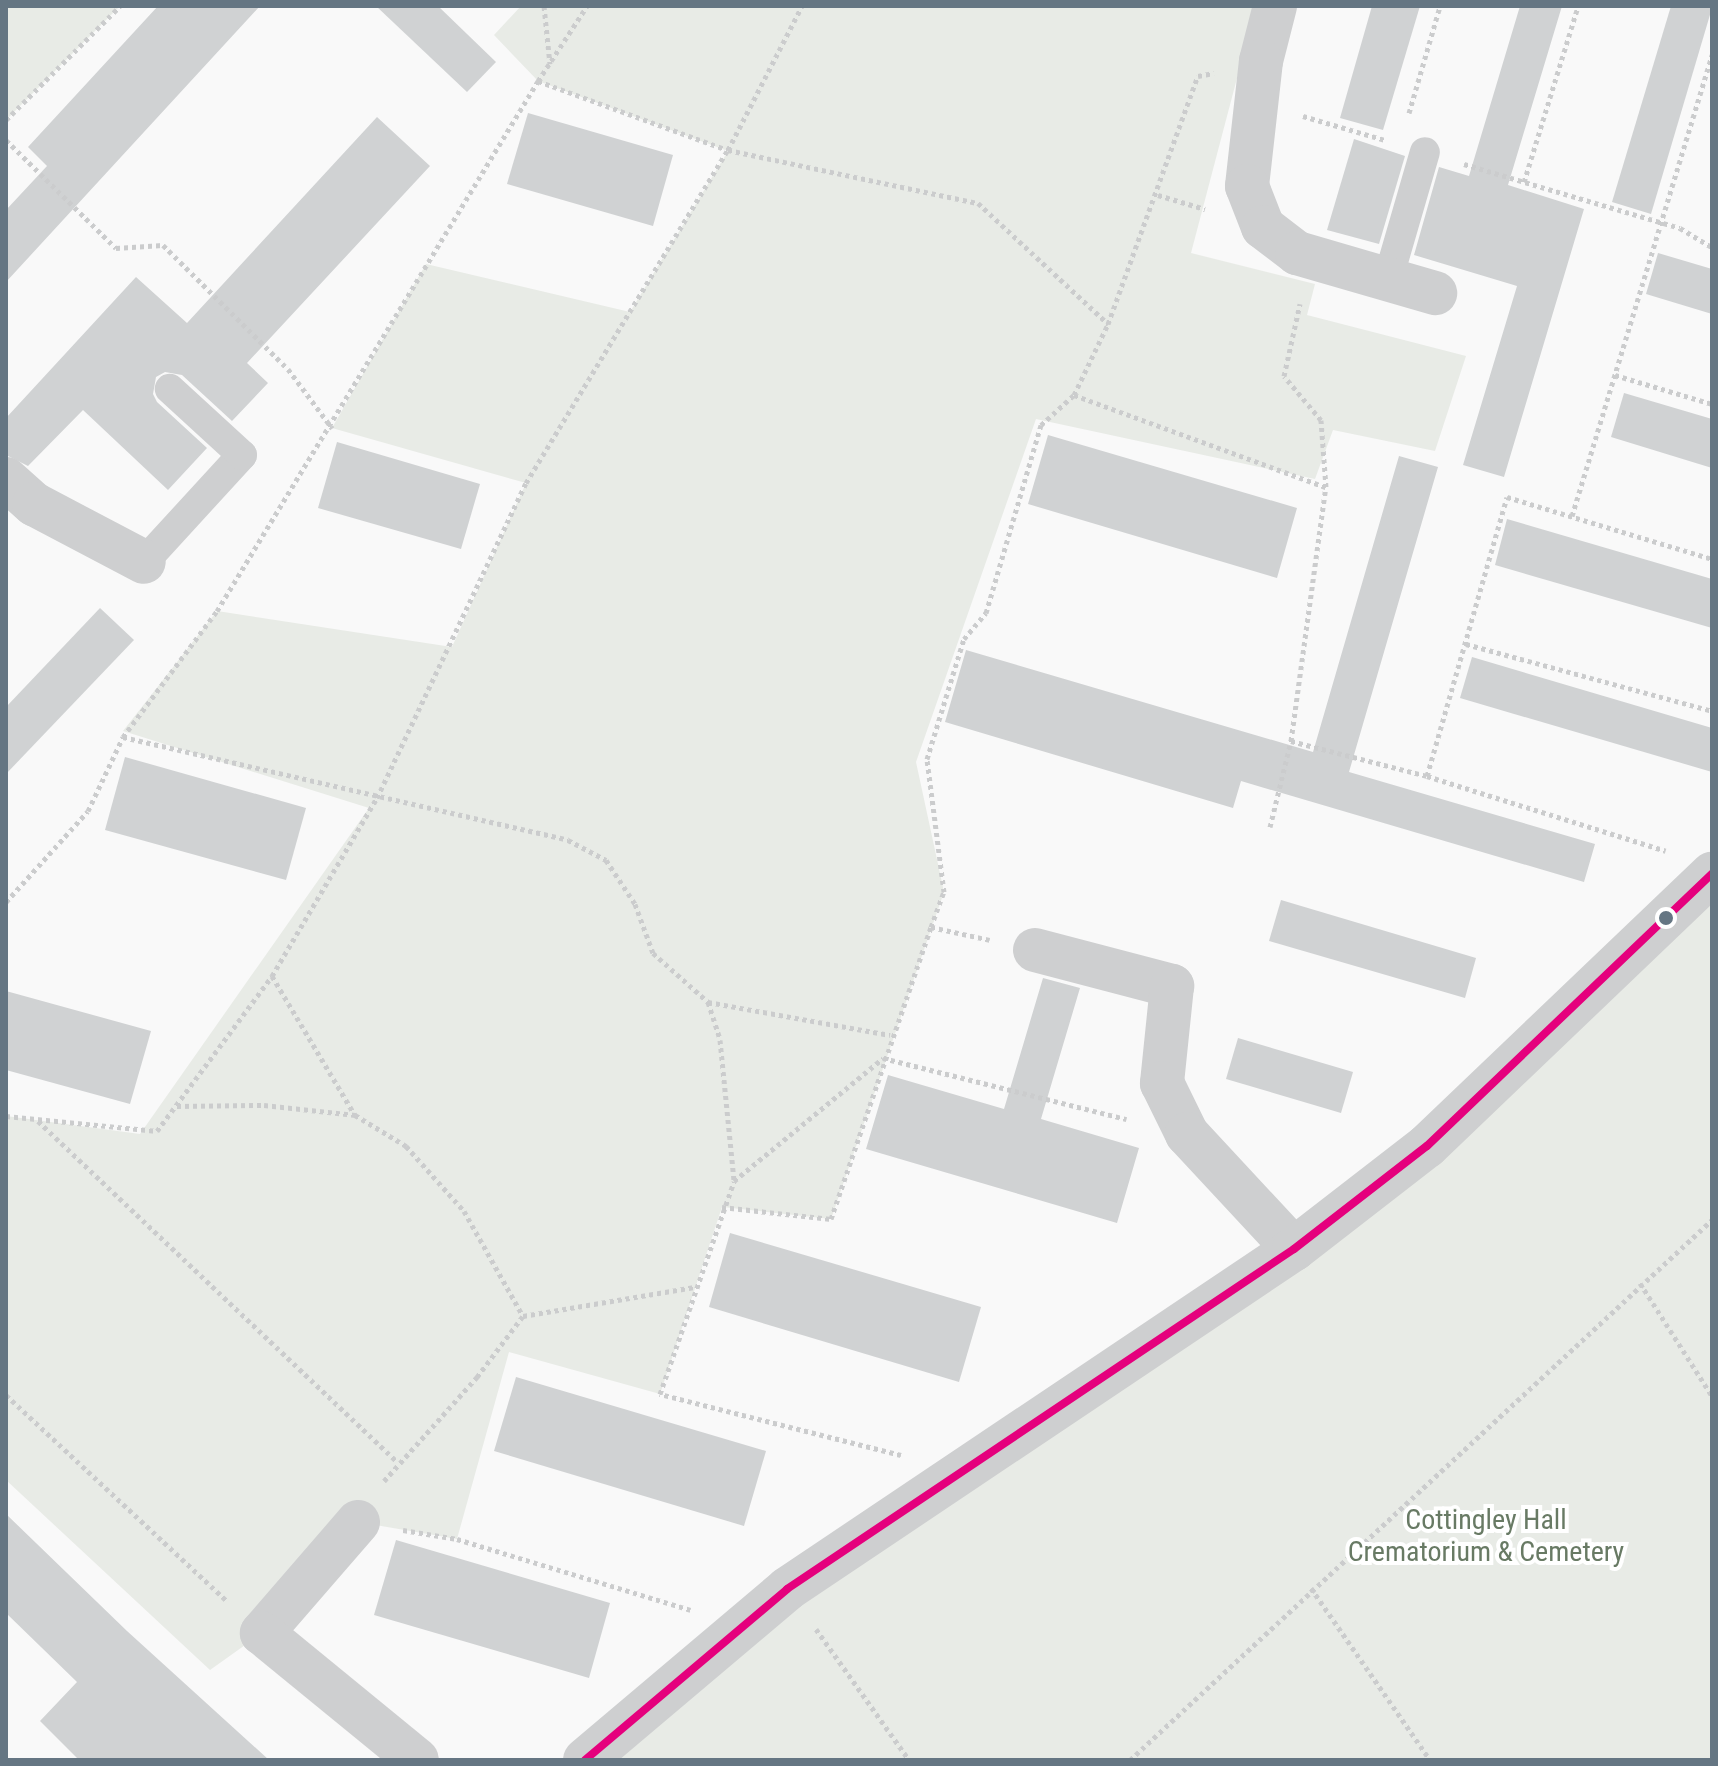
<!DOCTYPE html>
<html>
<head>
<meta charset="utf-8">
<style>
  body { margin:0 }
  #map { position:relative; width:1718px; height:1766px; overflow:hidden; background:#f9f9f9; font-family:"Roboto Condensed",sans-serif }
  div>[style] { position:absolute }
  [style*='--x'] { left:calc(var(--x)*1px); top:calc(var(--y)*1px); width:calc(var(--w)*1px); rotate:calc(var(--a)*1deg) }
  .green>* { inset:0; background:#e8ebe6 }
  .building>* { inset:0; background:#d0d2d3 }
  .path>* { height:5px; margin-top:-2.5px; transform-origin:0; background:repeating-linear-gradient(90deg,#cbcccd 0 4px,transparent 0 8px) }
  .service>* { height:30px; margin:-15px; padding:0 15px; transform-origin:15px; border-radius:15px; background:#cecfd0 }
  .minor>* { height:44px; margin:-22px; padding:0 22px; transform-origin:22px; border-radius:22px; background:#cecfd0 }
  .bus-1>* { height:8px; margin:-4px; padding:0 4px; transform-origin:4px; border-radius:4px; background:#e5007d }
  .dots>* { width:22px; height:22px; translate:-50% -50%; box-sizing:border-box; border:4px solid #fff; border-radius:50% }
  span { translate:-50% -50%; white-space:nowrap; text-align:center; line-height:1.15; -webkit-text-stroke:8px #fff; paint-order:stroke }
  .park-label { font-size:28px; color:#687a64 }
  .frame { position:absolute; inset:0; border:8px solid #657683; pointer-events:none }
</style>
</head>
<body>
<div id="map">
  <div class="green">
    <div style="clip-path:polygon(6px 6px,120px 6px,6px 120px)"></div>
    <div style="clip-path:polygon(521px 6px,1256px 6px,1191px 253px,1315px 284px,1307px 315px,1466px 356px,1435px 451px,1333px 430px,1315px 479px,1036px 419px,916px 762px,944px 892px,831px 1219px,722px 1207px,660px 1394px,509px 1352px,457px 1539px,358px 1522px,262px 1633px,210px 1670px,6px 1480px,6px 1116px,140px 1134px,369px 808px,123px 731px,217px 611px,452px 647px,526px 483px,332px 428px,426px 264px,630px 312px,728px 151px,538px 81px,494px 35px)"></div>
    <div style="clip-path:polygon(1712px 874px,1712px 1760px,585px 1760px,1294px 1249px)"></div>
  </div>
  <div class="building">
    <div style="clip-path:polygon(158px 6px,260px 6px,6px 282px,6px 210px,47px 166px,28px 147px)"></div>
    <div style="clip-path:polygon(376px 6px,438px 6px,496px 62px,467px 92px)"></div>
    <div style="clip-path:polygon(1372px 6px,1420px 6px,1383px 130px,1340px 118px)"></div>
    <div style="clip-path:polygon(1520px 6px,1562px 6px,1508px 185px,1584px 209px,1504px 477px,1463px 465px,1517px 286px,1414px 255px,1439px 167px,1469px 176px)"></div>
    <div style="clip-path:polygon(1671px 6px,1712px 8px,1651px 214px,1612px 202px)"></div>
    <div style="clip-path:polygon(528px 113px,673px 155px,653px 226px,507px 184px)"></div>
    <div style="clip-path:polygon(377px 117px,430px 166px,247px 363px,268px 383px,232px 421px,182px 375px,165px 372px,156px 377px,153px 394px,157px 402px,207px 448px,168px 490px,83px 410px,28px 466px,6px 455px,6px 418px,136px 277px,187px 323px)"></div>
    <div style="clip-path:polygon(1354px 139px,1405px 156px,1379px 244px,1327px 230px)"></div>
    <div style="clip-path:polygon(1658px 253px,1712px 269px,1712px 314px,1646px 294px)"></div>
    <div style="clip-path:polygon(1624px 393px,1712px 419px,1712px 468px,1611px 437px)"></div>
    <div style="clip-path:polygon(1048px 435px,1297px 508px,1277px 578px,1028px 504px)"></div>
    <div style="clip-path:polygon(337px 442px,480px 484px,461px 549px,318px 508px)"></div>
    <div style="clip-path:polygon(1399px 456px,1438px 467px,1349px 772px,1595px 844px,1584px 882px,1241px 781px,1233px 808px,945px 722px,966px 650px,1313px 752px)"></div>
    <div style="clip-path:polygon(1507px 519px,1712px 579px,1712px 628px,1495px 565px)"></div>
    <div style="clip-path:polygon(100px 608px,134px 640px,6px 774px,6px 707px)"></div>
    <div style="clip-path:polygon(1472px 657px,1712px 728px,1712px 772px,1460px 698px)"></div>
    <div style="clip-path:polygon(125px 757px,306px 808px,286px 880px,105px 830px)"></div>
    <div style="clip-path:polygon(1281px 900px,1476px 958px,1465px 998px,1269px 941px)"></div>
    <div style="clip-path:polygon(1043px 978px,1080px 988px,1041px 1119px,1139px 1148px,1117px 1223px,866px 1149px,888px 1075px,1004px 1109px)"></div>
    <div style="clip-path:polygon(6px 991px,151px 1031px,130px 1104px,6px 1070px)"></div>
    <div style="clip-path:polygon(1238px 1038px,1353px 1072px,1341px 1113px,1226px 1079px)"></div>
    <div style="clip-path:polygon(730px 1233px,981px 1307px,959px 1382px,709px 1307px)"></div>
    <div style="clip-path:polygon(516px 1377px,766px 1451px,744px 1526px,494px 1451px)"></div>
    <div style="clip-path:polygon(6px 1514px,127px 1631px,269px 1760px,79px 1760px,40px 1721px,77px 1682px,6px 1613px)"></div>
    <div style="clip-path:polygon(396px 1540px,610px 1603px,589px 1678px,374px 1615px)"></div>
  </div>
  <div class="path">
    <div style="--x:544;--y:6;--w:58;--a:84.1"></div>
    <div style="--x:538;--y:81;--w:90;--a:-56.8"></div>
    <div style="--x:1409;--y:113;--w:111;--a:-73.8"></div>
    <div style="--x:1303;--y:116;--w:85;--a:16.3"></div>
    <div style="--x:6;--y:120;--w:161;--a:-45"></div>
    <div style="--x:6;--y:140;--w:154;--a:44.5"></div>
    <div style="--x:116;--y:248;--w:47;--a:-3.7"></div>
    <div style="--x:163;--y:245;--w:176;--a:44.8"></div>
    <div style="--x:288;--y:369;--w:74;--a:53.3"></div>
    <div style="--x:1464;--y:164;--w:225;--a:16.5"></div>
    <div style="--x:1680;--y:228;--w:37;--a:31"></div>
    <div style="--x:1524;--y:182;--w:184;--a:-72.9"></div>
    <div style="--x:1158;--y:195;--w:49;--a:16.6"></div>
    <div style="--x:1615;--y:375;--w:101;--a:16.6"></div>
    <div style="--x:1074;--y:395;--w:268;--a:20.1"></div>
    <div style="--x:1572;--y:516;--w:482;--a:-73.1"></div>
    <div style="--x:1466;--y:644;--w:255;--a:15.2"></div>
    <div style="--x:123;--y:737;--w:457;--a:13"></div>
    <div style="--x:568;--y:840;--w:43;--a:27.8"></div>
    <div style="--x:606;--y:860;--w:53;--a:56.6"></div>
    <div style="--x:635;--y:904;--w:52;--a:69.8"></div>
    <div style="--x:653;--y:953;--w:74;--a:41.7"></div>
    <div style="--x:708;--y:1002;--w:40;--a:72"></div>
    <div style="--x:720;--y:1040;--w:142;--a:84.3"></div>
    <div style="--x:1291;--y:741;--w:140;--a:14.4"></div>
    <div style="--x:1427;--y:776;--w:250;--a:17.4"></div>
    <div style="--x:1427;--y:776;--w:290;--a:-74"></div>
    <div style="--x:1507;--y:497;--w:214;--a:16.8"></div>
    <div style="--x:1270;--y:827;--w:89;--a:-76.3"></div>
    <div style="--x:1291;--y:741;--w:256;--a:-82.2"></div>
    <div style="--x:1326;--y:487;--w:67;--a:-94.3"></div>
    <div style="--x:1321;--y:420;--w:57;--a:-130.1"></div>
    <div style="--x:1284;--y:376;--w:74;--a:-77.5"></div>
    <div style="--x:6;--y:902;--w:122;--a:-48"></div>
    <div style="--x:88;--y:811;--w:82;--a:-64.7"></div>
    <div style="--x:123;--y:737;--w:157;--a:-53.3"></div>
    <div style="--x:217;--y:611;--w:620;--a:-58.8"></div>
    <div style="--x:538;--y:81;--w:202;--a:20"></div>
    <div style="--x:728;--y:150;--w:256;--a:12"></div>
    <div style="--x:978;--y:203;--w:178;--a:42.9"></div>
    <div style="--x:931;--y:927;--w:37;--a:-70"></div>
    <div style="--x:944;--y:892;--w:134;--a:-97.3"></div>
    <div style="--x:927;--y:759;--w:126;--a:-72.9"></div>
    <div style="--x:964;--y:639;--w:34;--a:-50"></div>
    <div style="--x:986;--y:613;--w:196;--a:-73.7"></div>
    <div style="--x:1041;--y:425;--w:45;--a:-42.3"></div>
    <div style="--x:1074;--y:395;--w:79;--a:-64.4"></div>
    <div style="--x:1108;--y:324;--w:264;--a:-70.1"></div>
    <div style="--x:1198;--y:76;--w:16;--a:-11"></div>
    <div style="--x:272;--y:976;--w:162;--a:59.2"></div>
    <div style="--x:708;--y:1002;--w:185;--a:10.3"></div>
    <div style="--x:177;--y:1106;--w:87;--a:-0.7"></div>
    <div style="--x:264;--y:1105;--w:92;--a:6.3"></div>
    <div style="--x:355;--y:1115;--w:60;--a:31.3"></div>
    <div style="--x:406;--y:1146;--w:87;--a:48.3"></div>
    <div style="--x:464;--y:1211;--w:120;--a:60.7"></div>
    <div style="--x:6;--y:1116;--w:152;--a:5.7"></div>
    <div style="--x:157;--y:1131;--w:193;--a:-53.4"></div>
    <div style="--x:272;--y:976;--w:207;--a:-59.5"></div>
    <div style="--x:377;--y:798;--w:348;--a:-64.7"></div>
    <div style="--x:526;--y:483;--w:389;--a:-58.8"></div>
    <div style="--x:728;--y:150;--w:162;--a:-62.8"></div>
    <div style="--x:38;--y:1121;--w:494;--a:43.5"></div>
    <div style="--x:722;--y:1207;--w:110;--a:6.3"></div>
    <div style="--x:831;--y:1219;--w:309;--a:-71.1"></div>
    <div style="--x:931;--y:927;--w:60;--a:12.4"></div>
    <div style="--x:1640;--y:1283;--w:134;--a:57.5"></div>
    <div style="--x:6;--y:1395;--w:301;--a:43"></div>
    <div style="--x:901;--y:1455;--w:249;--a:-165.8"></div>
    <div style="--x:660;--y:1394;--w:225;--a:-70.8"></div>
    <div style="--x:734;--y:1181;--w:193;--a:-39.5"></div>
    <div style="--x:883;--y:1058;--w:251;--a:14.1"></div>
    <div style="--x:384;--y:1481;--w:140;--a:-48.2"></div>
    <div style="--x:477;--y:1377;--w:76;--a:-53"></div>
    <div style="--x:523;--y:1316;--w:174;--a:-9.6"></div>
    <div style="--x:403;--y:1530;--w:55;--a:9.5"></div>
    <div style="--x:457;--y:1539;--w:244;--a:16.9"></div>
    <div style="--x:1311;--y:1588;--w:209;--a:55.3"></div>
    <div style="--x:816;--y:1629;--w:161;--a:54.6"></div>
    <div style="--x:1130;--y:1760;--w:794;--a:-42.86"></div>
  </div>
  <div class="service">
    <div style="--x:1388;--y:279;--w:132;--a:-73.8"></div>
    <div style="--x:144;--y:562;--w:145;--a:-47.5"></div>
    <div style="--x:242;--y:455;--w:98;--a:-137.5"></div>
  </div>
  <div class="minor">
    <div style="--x:1275;--y:6;--w:57;--a:104.3"></div>
    <div style="--x:1261;--y:61;--w:126;--a:96.4"></div>
    <div style="--x:1247;--y:186;--w:44;--a:68.7"></div>
    <div style="--x:1263;--y:227;--w:43;--a:37.4"></div>
    <div style="--x:1297;--y:253;--w:144;--a:16.2"></div>
    <div style="--x:6;--y:479;--w:38;--a:42"></div>
    <div style="--x:34;--y:504;--w:124;--a:27.8"></div>
    <div style="--x:1035;--y:950;--w:142;--a:14.7"></div>
    <div style="--x:1172;--y:986;--w:98;--a:95.9"></div>
    <div style="--x:1162;--y:1083;--w:57;--a:63.9"></div>
    <div style="--x:1187;--y:1134;--w:157;--a:47.1"></div>
    <div style="--x:358;--y:1522;--w:147;--a:130.9"></div>
    <div style="--x:262;--y:1633;--w:200;--a:39.3"></div>
    <div style="--x:585;--y:1760;--w:265;--a:-40.2"></div>
    <div style="--x:787;--y:1589;--w:610;--a:-33.85"></div>
    <div style="--x:1294;--y:1249;--w:168;--a:-37.8"></div>
    <div style="--x:1427;--y:1146;--w:394;--a:-43.7"></div>
  </div>
  <div class="bus-1">
    <div style="--x:585;--y:1760;--w:265;--a:-40.2"></div>
    <div style="--x:787;--y:1589;--w:610;--a:-33.85"></div>
    <div style="--x:1294;--y:1249;--w:168;--a:-37.8"></div>
    <div style="--x:1427;--y:1146;--w:394;--a:-43.7"></div>
  </div>
  <div class="dots">
    <div style="left:1666px;top:918px;background:#657683"></div>
  </div>
  <div class="park-label">
    <span style="left:1486px;top:1536px">Cottingley Hall<br>Crematorium &amp; Cemetery</span>
  </div>
  <div class="frame"></div>
</div>
</body>
</html>
